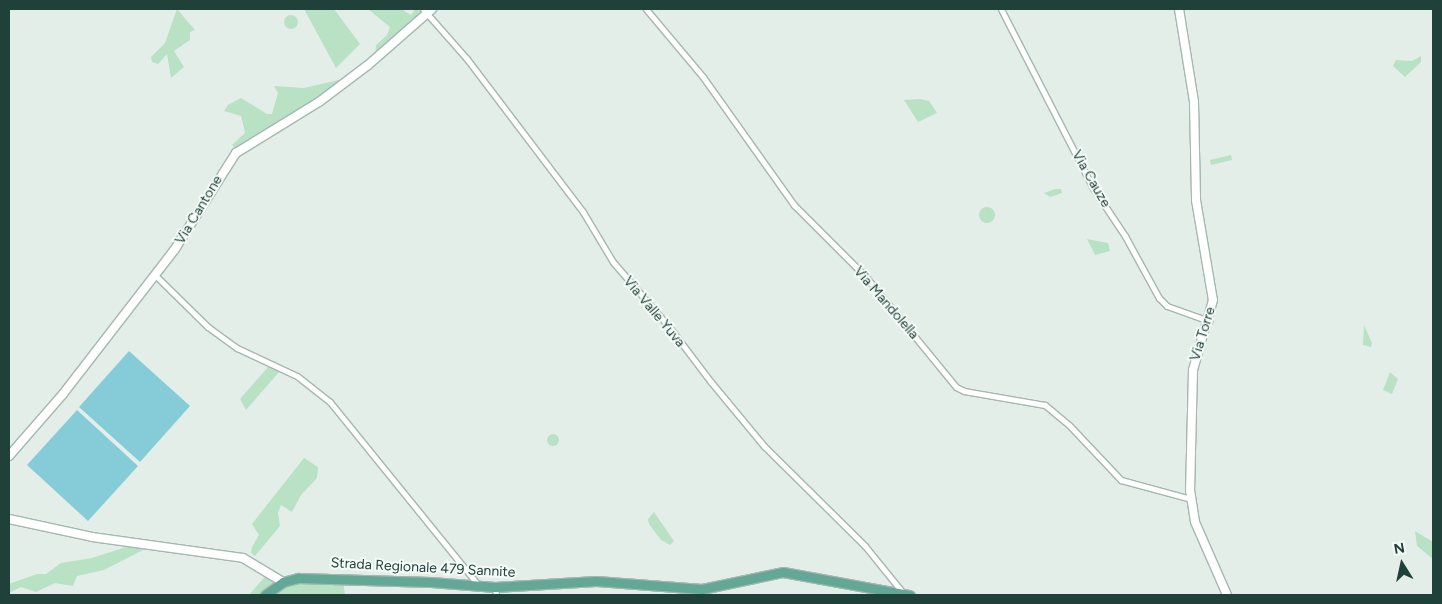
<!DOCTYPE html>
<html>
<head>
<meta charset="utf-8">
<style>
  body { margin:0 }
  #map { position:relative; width:1442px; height:604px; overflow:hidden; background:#e3eee9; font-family:Figtree,sans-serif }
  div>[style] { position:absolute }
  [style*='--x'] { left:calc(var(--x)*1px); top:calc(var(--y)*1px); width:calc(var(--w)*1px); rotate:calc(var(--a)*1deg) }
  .green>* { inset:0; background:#b9e1c4 }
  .round { border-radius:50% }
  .water>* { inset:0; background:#85ccd8 }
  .roads { filter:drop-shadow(1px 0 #a5b7b1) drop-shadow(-1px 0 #a5b7b1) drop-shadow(0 1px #a5b7b1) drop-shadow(0 -1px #a5b7b1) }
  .minor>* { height:5px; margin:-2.5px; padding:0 2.5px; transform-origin:2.5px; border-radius:2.5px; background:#fff }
  .secondary>* { height:8px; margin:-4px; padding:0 4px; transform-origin:4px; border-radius:4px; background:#fff }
  .primary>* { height:9px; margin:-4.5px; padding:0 4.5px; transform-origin:4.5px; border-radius:4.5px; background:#63a896 }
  span { translate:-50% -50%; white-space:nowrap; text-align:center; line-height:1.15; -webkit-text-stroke:4px #f4faf7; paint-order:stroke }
  .street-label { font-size:14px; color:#204139 }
  .frame { position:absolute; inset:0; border:10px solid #204139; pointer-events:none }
  .north { position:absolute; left:1377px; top:539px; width:50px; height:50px; -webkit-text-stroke:4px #f4faf7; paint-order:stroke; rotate:350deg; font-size:14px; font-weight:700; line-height:20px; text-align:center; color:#204139 }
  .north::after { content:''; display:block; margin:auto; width:18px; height:22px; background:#204139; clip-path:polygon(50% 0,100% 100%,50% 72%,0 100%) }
</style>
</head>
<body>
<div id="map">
  <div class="green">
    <div style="clip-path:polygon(177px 9px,195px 30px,190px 32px,190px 40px,174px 51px,184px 67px,171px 78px,167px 54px,158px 64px,152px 62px,151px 57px,165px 43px)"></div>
    <div style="clip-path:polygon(304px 9px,334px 9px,360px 44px,336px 68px)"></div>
    <div style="clip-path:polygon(368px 9px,401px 9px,411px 15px,415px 9px,423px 12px,375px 57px,376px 45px,387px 35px,390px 27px)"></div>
    <div class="round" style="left:284px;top:15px;width:14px;height:14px"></div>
    <div style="clip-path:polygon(1421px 56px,1421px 62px,1405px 77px,1393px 66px,1396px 60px,1412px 61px)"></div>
    <div style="clip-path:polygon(343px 79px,346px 79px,238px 151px,232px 145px,245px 133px,244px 128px,241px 116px,224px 111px,228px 105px,241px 98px,267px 114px,272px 114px,278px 93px,274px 86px,304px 88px)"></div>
    <div style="clip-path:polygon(920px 99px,929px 101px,937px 113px,918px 122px,904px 100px)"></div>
    <div style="clip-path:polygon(1231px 155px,1232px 160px,1211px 165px,1210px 160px)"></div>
    <div style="clip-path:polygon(1055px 189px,1061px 189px,1062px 193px,1050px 197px,1044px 193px)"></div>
    <div class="round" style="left:979px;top:207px;width:16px;height:16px"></div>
    <div style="clip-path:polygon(1087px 239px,1108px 243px,1110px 251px,1095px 255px)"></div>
    <div style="clip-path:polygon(1364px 325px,1372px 343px,1371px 347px,1363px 345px)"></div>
    <div style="clip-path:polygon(269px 366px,280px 371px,246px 410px,240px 399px)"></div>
    <div style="clip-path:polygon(1390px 372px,1398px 379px,1392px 394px,1383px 390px)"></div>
    <div class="round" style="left:547px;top:434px;width:12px;height:12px"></div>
    <div style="clip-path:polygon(304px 458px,318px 467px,317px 478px,301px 495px,292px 512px,281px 505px,278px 513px,280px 526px,255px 556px,251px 553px,252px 547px,259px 535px,252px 524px)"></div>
    <div style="clip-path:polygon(654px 512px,674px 541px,670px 545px,661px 540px,649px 524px,648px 519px)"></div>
    <div style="clip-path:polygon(1415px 531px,1433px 542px,1433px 559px,1417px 546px)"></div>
    <div style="clip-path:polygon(132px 545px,147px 548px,104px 570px,77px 576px,73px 586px,55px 583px,36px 592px,21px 587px,9px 593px,9px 584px,37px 574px,46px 574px,61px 563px,92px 558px)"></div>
    <div style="clip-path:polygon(268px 573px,277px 583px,261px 595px,249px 595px)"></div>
    <div style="clip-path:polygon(343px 581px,345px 595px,271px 595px,298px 582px)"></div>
  </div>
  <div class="water">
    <div style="clip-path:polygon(129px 351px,190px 406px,140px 462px,79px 407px)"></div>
    <div style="clip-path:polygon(77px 410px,138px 466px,88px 521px,27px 465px)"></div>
  </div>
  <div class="roads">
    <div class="minor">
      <div style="--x:423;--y:9;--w:67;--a:48.7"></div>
      <div style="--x:467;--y:59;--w:192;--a:52.8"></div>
      <div style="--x:583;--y:212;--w:58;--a:59"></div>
      <div style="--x:613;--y:262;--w:87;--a:49.2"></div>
      <div style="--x:670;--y:328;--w:68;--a:52.8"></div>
      <div style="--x:711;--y:382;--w:83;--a:50.4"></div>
      <div style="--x:764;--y:446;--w:142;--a:44.7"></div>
      <div style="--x:865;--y:546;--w:60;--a:51"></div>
      <div style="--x:646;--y:9;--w:89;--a:50"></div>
      <div style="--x:703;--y:77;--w:157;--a:54.6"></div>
      <div style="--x:794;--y:205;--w:102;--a:45"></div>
      <div style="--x:866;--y:277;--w:142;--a:50.7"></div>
      <div style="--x:956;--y:387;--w:9;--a:27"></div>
      <div style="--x:964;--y:391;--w:82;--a:9.8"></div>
      <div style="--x:1045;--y:405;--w:31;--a:40"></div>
      <div style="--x:1069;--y:425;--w:76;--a:46.6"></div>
      <div style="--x:1121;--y:480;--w:73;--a:15.2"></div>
      <div style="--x:1001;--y:9;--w:201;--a:62.8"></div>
      <div style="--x:1093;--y:188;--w:58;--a:56.3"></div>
      <div style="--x:1125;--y:236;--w:71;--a:61.3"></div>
      <div style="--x:1159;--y:298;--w:11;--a:45"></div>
      <div style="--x:1167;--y:306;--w:45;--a:19.7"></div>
      <div style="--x:155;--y:275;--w:74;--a:44.5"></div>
      <div style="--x:208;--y:327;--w:36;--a:36"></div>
      <div style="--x:237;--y:348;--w:66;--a:25"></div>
      <div style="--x:297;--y:376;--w:42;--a:38.2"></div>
      <div style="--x:330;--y:402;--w:237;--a:51"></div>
      <div style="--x:495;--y:587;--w:8;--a:83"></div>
    </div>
    <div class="secondary">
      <div style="--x:1179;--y:9;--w:94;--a:80.8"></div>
      <div style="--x:1194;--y:102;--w:98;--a:88.8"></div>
      <div style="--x:1196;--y:200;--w:101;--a:80.4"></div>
      <div style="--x:1213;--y:300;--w:73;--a:105.9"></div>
      <div style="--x:1193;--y:370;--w:120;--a:91.4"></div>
      <div style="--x:1190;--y:490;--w:32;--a:81"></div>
      <div style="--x:1195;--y:522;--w:80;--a:66.3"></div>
      <div style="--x:9;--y:456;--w:82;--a:-48.9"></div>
      <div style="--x:63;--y:394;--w:183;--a:-52.3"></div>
      <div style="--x:175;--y:249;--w:114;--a:-57.6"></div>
      <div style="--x:236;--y:153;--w:97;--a:-31.6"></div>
      <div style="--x:319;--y:102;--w:61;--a:-37.1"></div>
      <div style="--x:368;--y:65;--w:85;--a:-41.2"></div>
      <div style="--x:9;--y:519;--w:85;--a:12.2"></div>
      <div style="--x:92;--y:537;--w:152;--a:7.9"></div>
      <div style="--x:243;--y:558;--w:47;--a:31"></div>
    </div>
    <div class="primary">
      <div style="--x:265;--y:595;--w:22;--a:-36"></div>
      <div style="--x:283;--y:582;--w:16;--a:-15"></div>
      <div style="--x:298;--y:578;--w:133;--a:1.7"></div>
      <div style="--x:431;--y:582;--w:64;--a:4.5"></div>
      <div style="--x:495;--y:587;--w:101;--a:-3.4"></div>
      <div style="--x:596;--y:581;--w:106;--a:4.3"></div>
      <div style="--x:702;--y:589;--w:83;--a:-11.9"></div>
      <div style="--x:783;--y:572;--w:129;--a:10.3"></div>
    </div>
  </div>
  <div class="street-label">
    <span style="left:1091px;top:179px;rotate:60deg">Via Cauze</span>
    <span style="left:199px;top:210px;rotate:-59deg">Via Cantone</span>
    <span style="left:886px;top:303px;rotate:49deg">Via Mandolella</span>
    <span style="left:654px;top:312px;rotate:50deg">Via Valle Yuva</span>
    <span style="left:1203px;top:334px;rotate:-73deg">Via Torre</span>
    <span style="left:423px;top:568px;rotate:3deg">Strada Regionale 479 Sannite</span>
  </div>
  <div class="frame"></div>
  <div class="north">N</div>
</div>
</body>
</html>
